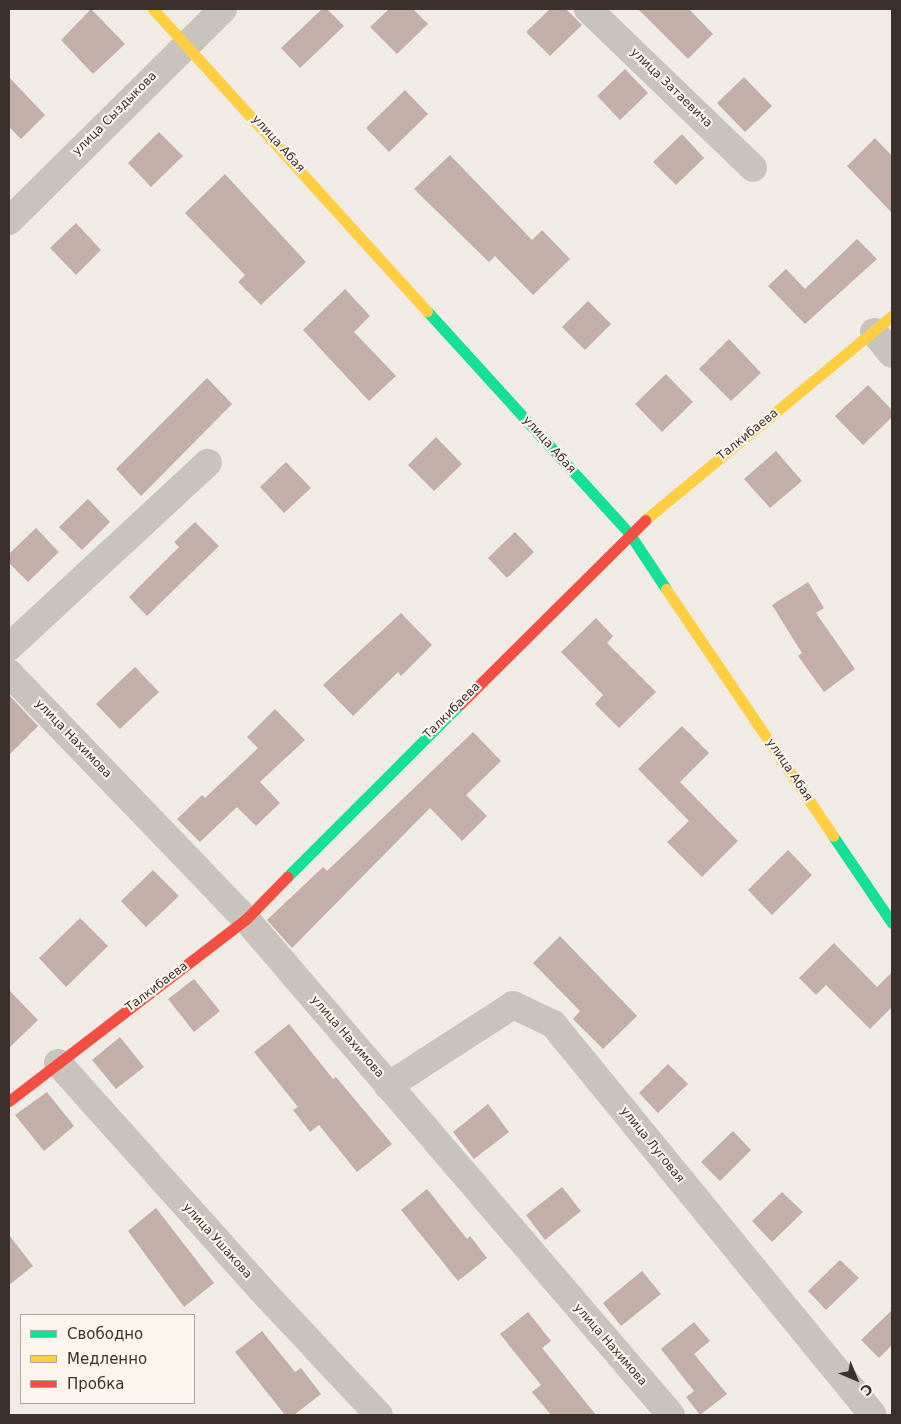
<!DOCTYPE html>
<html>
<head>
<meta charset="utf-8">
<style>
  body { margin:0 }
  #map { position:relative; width:901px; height:1424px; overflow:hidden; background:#f0ebe5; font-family:"DejaVu Sans",sans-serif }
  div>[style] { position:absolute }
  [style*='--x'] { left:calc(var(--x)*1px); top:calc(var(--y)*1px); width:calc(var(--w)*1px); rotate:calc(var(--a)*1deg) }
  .building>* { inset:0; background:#c3afa7 }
  .street>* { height:28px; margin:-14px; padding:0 14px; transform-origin:14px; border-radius:14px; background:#c9c3be }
  .fast>* { height:11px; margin:-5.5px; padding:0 5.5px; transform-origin:5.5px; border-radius:5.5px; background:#16e098 }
  .slow>* { height:11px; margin:-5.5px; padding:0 5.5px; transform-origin:5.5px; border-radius:5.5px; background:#ffcf43 }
  .jam>* { height:11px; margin:-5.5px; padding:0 5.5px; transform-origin:5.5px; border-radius:5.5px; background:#f24e42 }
  span { translate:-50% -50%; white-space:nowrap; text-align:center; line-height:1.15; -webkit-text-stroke:4px #fbf5ee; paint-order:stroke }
  .street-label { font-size:12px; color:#3b302b }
  .frame { position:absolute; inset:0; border:10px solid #3b302b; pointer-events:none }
  .legend { position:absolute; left:20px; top:1314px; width:175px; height:90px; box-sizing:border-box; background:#fbf5ee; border:1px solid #aea6a0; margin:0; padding:6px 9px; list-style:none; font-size:15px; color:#3b302b }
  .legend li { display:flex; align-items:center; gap:10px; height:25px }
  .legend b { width:25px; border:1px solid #aea6a0 }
  .north { position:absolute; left:831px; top:1354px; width:50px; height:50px; -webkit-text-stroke:4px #fbf5ee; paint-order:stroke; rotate:135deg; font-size:14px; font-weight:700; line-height:20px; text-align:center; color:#3b302b }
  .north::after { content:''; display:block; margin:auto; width:18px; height:22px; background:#3b302b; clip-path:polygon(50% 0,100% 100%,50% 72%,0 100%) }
</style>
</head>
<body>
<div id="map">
  <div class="building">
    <div style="clip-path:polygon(91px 9px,125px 44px,93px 74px,61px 40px)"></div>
    <div style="clip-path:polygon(322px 9px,327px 9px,344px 26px,300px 68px,281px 48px)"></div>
    <div style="clip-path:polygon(389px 9px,413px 9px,428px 24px,397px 54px,370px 27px)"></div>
    <div style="clip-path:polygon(550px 9px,566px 9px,582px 25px,550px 56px,526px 32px)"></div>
    <div style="clip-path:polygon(638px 9px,689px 9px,713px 34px,688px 59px)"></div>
    <div style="clip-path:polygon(625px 69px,648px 93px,620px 120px,597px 96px)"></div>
    <div style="clip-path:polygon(9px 77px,45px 115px,21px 139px,9px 127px)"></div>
    <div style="clip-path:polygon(744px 77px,772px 106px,745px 132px,717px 103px)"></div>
    <div style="clip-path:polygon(405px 90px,428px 114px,389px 152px,366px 128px)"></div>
    <div style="clip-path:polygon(159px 132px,183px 156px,151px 187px,128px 163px)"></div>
    <div style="clip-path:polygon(682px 134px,704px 158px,676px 185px,653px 162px)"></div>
    <div style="clip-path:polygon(875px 138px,892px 156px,892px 213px,847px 166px)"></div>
    <div style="clip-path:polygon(450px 155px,532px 240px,542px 230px,570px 259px,533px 295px,495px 256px,489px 262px,414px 189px)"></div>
    <div style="clip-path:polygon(225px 174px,306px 262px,261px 305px,238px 282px,245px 275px,185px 213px)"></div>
    <div style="clip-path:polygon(76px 223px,101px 250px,76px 275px,50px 248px)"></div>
    <div style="clip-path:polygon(857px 239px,877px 259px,805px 324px,768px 286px,786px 269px,805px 289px)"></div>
    <div style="clip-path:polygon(345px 289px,370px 316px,354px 332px,396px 376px,369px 401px,303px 330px)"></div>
    <div style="clip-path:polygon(588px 301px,611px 324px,585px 350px,562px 327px)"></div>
    <div style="clip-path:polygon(729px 339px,761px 373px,731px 401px,699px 369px)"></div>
    <div style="clip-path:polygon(666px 374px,693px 402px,662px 432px,635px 404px)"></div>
    <div style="clip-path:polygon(207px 378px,232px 404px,141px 496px,116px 469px)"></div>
    <div style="clip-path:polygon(868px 385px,892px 410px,892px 417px,863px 445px,835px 416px)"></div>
    <div style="clip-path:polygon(436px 437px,462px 464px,434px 491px,408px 465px)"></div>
    <div style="clip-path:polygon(776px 451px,802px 481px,770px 508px,744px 479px)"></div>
    <div style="clip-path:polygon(286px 462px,311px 488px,284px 513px,260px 487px)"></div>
    <div style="clip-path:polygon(88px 499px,110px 522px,82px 550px,59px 527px)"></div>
    <div style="clip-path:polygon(195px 522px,219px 546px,147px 616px,129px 597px,179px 547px,174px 542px)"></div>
    <div style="clip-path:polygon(36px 528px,59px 552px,28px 582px,9px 563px,9px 554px)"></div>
    <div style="clip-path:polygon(515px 532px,534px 552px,507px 578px,488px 558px)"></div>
    <div style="clip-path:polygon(808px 582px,824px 608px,816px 613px,855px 669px,824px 692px,798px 656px,802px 653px,772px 605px)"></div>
    <div style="clip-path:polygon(401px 613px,432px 645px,401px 676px,398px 672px,353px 716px,323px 685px)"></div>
    <div style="clip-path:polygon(596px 618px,613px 636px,607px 643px,656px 692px,619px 728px,595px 704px,603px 695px,561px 652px)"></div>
    <div style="clip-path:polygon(135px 667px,159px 692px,120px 729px,96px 704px)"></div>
    <div style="clip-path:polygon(9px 695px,38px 726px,9px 755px)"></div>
    <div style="clip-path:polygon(275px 709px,305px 740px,260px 782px,280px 803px,256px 826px,237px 807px,200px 842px,177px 819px,202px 795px,205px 798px,258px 748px,247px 737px)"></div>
    <div style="clip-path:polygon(682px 726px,709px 753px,680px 782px,738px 841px,702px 877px,667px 842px,689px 821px,638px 769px)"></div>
    <div style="clip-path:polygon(473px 732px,501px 761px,466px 795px,487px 816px,462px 841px,430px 808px,292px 948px,267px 920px,323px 867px,327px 871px)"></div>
    <div style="clip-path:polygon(788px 850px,812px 875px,772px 915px,748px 890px)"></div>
    <div style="clip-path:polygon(153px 870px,179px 896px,146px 927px,121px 901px)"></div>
    <div style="clip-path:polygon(80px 918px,108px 946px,66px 987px,39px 958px)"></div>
    <div style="clip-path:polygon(560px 936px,637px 1016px,603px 1049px,573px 1019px,580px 1011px,533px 963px)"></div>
    <div style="clip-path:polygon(834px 943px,877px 987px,892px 972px,892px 1007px,870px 1029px,826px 985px,816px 995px,799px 978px)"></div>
    <div style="clip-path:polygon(194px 979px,220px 1011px,194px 1032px,168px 999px)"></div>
    <div style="clip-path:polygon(9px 990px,38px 1020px,9px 1048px)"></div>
    <div style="clip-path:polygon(289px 1024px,333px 1079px,336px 1077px,392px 1144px,357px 1172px,319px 1125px,310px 1132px,293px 1110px,298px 1107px,254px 1052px)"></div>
    <div style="clip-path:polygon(120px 1037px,144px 1067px,116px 1089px,92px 1060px)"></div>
    <div style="clip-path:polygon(668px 1064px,688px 1084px,658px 1113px,639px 1093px)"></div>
    <div style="clip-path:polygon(47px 1092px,74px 1126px,44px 1151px,15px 1115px)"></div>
    <div style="clip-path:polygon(488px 1104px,509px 1132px,474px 1159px,453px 1132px)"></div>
    <div style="clip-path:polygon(733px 1131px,751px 1150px,720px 1181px,701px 1162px)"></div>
    <div style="clip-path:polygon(562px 1187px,581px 1211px,545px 1240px,526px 1215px)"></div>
    <div style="clip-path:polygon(427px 1189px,467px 1239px,470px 1236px,487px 1258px,458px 1281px,401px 1210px)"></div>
    <div style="clip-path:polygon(782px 1192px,803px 1212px,772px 1242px,752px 1221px)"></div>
    <div style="clip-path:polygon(156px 1208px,214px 1283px,184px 1307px,128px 1231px)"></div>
    <div style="clip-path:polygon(9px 1235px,33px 1266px,9px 1285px)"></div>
    <div style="clip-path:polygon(840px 1260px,859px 1278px,826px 1310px,808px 1291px)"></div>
    <div style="clip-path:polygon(642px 1271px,661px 1294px,621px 1326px,603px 1303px)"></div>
    <div style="clip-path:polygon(892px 1310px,892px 1345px,879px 1358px,861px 1340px)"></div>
    <div style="clip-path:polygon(528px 1312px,551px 1341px,542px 1348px,596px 1415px,551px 1415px,532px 1392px,541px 1385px,500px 1334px)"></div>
    <div style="clip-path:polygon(694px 1322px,710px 1341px,694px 1354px,727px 1394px,700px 1415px,686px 1397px,694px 1391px,661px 1349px)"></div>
    <div style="clip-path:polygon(262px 1331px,295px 1372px,301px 1368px,321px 1394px,294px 1415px,285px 1415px,235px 1352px)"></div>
  </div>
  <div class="street">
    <div style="--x:588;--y:9;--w:229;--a:43.9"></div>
    <div style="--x:9;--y:221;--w:301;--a:-44.7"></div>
    <div style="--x:874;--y:332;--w:28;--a:51"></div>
    <div style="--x:9;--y:647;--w:271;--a:-42.8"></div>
    <div style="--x:9;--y:673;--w:342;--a:46.1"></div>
    <div style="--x:246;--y:919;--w:653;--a:49.41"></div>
    <div style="--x:58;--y:1063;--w:314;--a:48.1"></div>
    <div style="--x:268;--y:1297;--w:162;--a:46.8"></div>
    <div style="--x:388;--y:1086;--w:149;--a:-32.9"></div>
    <div style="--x:513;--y:1005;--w:44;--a:25.4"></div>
    <div style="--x:553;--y:1024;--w:505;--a:50.7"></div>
  </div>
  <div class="fast">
    <div style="--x:427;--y:311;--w:300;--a:47.7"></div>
    <div style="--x:629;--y:533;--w:67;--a:56.5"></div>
    <div style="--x:833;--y:836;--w:105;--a:55.9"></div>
    <div style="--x:287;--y:877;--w:245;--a:-45"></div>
  </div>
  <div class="slow">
    <div style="--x:153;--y:9;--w:408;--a:47.8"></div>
    <div style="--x:645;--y:520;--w:320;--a:-39.6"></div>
    <div style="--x:666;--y:589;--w:298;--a:55.9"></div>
  </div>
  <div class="jam">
    <div style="--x:460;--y:704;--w:261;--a:-44.8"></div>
    <div style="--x:9;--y:1101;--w:299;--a:-37.5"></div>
    <div style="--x:246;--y:919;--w:59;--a:-45.7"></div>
  </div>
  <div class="street-label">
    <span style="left:671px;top:88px;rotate:44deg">улица Затаевича</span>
    <span style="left:115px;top:114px;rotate:-45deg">улица Сыздыкова</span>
    <span style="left:278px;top:144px;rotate:48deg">улица Абая</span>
    <span style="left:748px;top:435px;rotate:-39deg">Талкибаева</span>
    <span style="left:549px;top:445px;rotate:48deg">улица Абая</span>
    <span style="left:452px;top:711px;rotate:-45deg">Талкибаева</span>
    <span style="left:73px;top:739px;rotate:46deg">улица Нахимова</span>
    <span style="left:789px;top:770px;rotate:56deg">улица Абая</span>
    <span style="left:157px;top:987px;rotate:-37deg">Талкибаева</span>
    <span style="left:347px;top:1037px;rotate:49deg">улица Нахимова</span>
    <span style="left:652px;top:1145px;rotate:51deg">улица Луговая</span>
    <span style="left:217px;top:1241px;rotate:48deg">улица Ушакова</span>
    <span style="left:610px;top:1345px;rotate:49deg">улица Нахимова</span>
  </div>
  <div class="frame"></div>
  <ul class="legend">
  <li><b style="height:6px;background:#16e098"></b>Свободно</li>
  <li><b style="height:6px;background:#ffcf43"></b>Медленно</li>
  <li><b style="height:6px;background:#f24e42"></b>Пробка</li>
  </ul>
  <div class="north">С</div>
</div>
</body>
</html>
